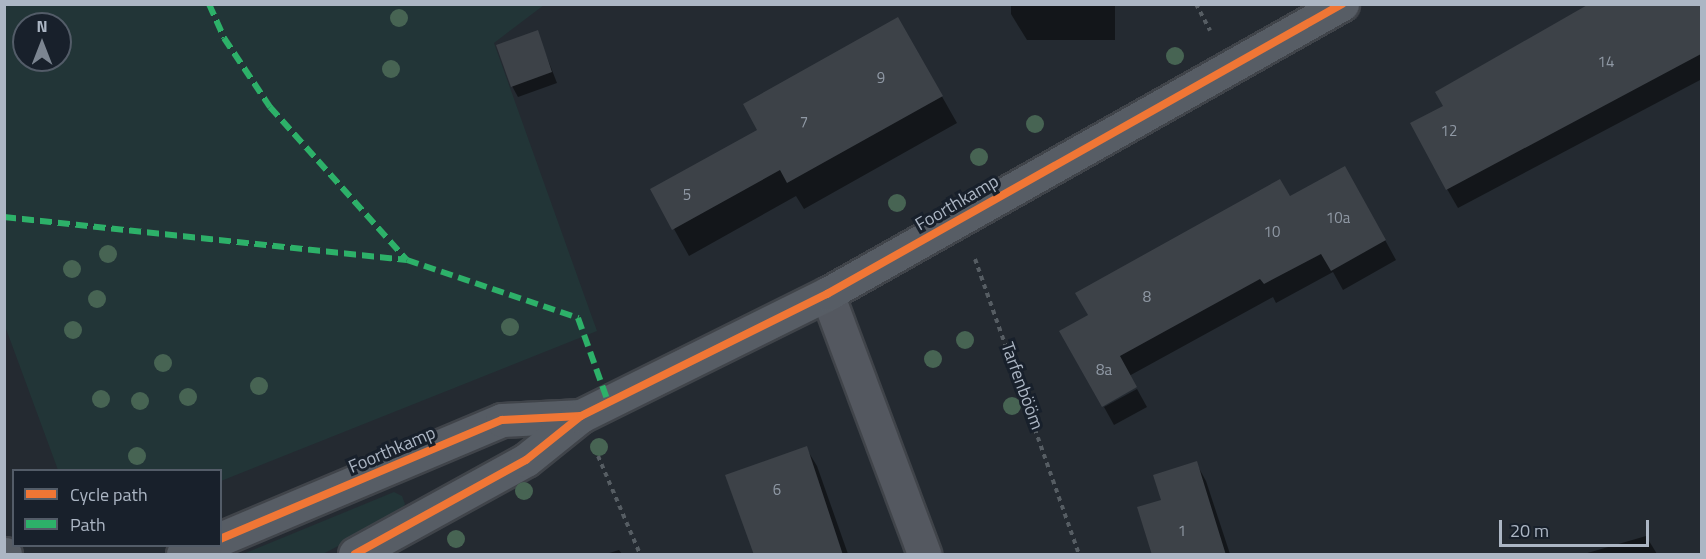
<!DOCTYPE html>
<html>
<head>
<meta charset="utf-8">
<style>
  body { margin:0 }
  #map { position:relative; width:1706px; height:559px; overflow:hidden; background:#242a31; font-family:"Titillium Web",sans-serif }
  div>[style] { position:absolute }
  [style*='--x'] { left:calc(var(--x)*1px); top:calc(var(--y)*1px); width:calc(var(--w)*1px); rotate:calc(var(--a)*1deg) }
  .green>* { inset:0; background:#223537 }
  .shadow>* { inset:0; background:#0007 }
  .building>* { inset:0; background:#3d4248 }
  .path>* { height:4px; margin-top:-2px; transform-origin:0; background:repeating-linear-gradient(90deg,#565d63 0 4.5px,transparent 0 9px) }
  .roads { filter:drop-shadow(2px 0 #40444a) drop-shadow(-2px 0 #40444a) drop-shadow(0 2px #40444a) drop-shadow(0 -2px #40444a) }
  .street>* { height:33px; margin:-16.5px; padding:0 16.5px; transform-origin:16.5px; border-radius:16.5px; background:#545860 }
  .secondary>* { height:33px; margin:-16.5px; padding:0 16.5px; transform-origin:16.5px; border-radius:16.5px; background:#575d65 }
  .quiet>* { height:6px; margin-top:-3px; transform-origin:0; background:repeating-linear-gradient(90deg,#2db169 0 12px,transparent 0 18px) }
  .cycleway>* { height:8px; margin:-4px; padding:0 4px; transform-origin:4px; border-radius:4px; background:#f07635 }
  .trees>* { width:18px; height:18px; margin:-9px; border-radius:50%; background:#476453 }
  span { translate:-50% -50%; white-space:nowrap; text-align:center; line-height:1.15; -webkit-text-stroke:6px #18202b; paint-order:stroke }
  .number-label { font-size:15px; color:#9099a5 }
  .number-label span { -webkit-text-stroke-width:0 }
  .street-label { font-size:18px; color:#acb6c4 }
  .frame { position:absolute; inset:0; border:6px solid #acb6c4; pointer-events:none }
  .legend { position:absolute; left:12px; top:469px; width:210px; height:78px; box-sizing:border-box; background:#18202b; border:2px solid #535c68; margin:0; padding:8px 10px; list-style:none; font-size:18px; color:#acb6c4 }
  .legend li { display:flex; align-items:center; gap:12px; height:30px }
  .legend b { width:30px; border:2px solid #535c68 }
  .north { position:absolute; left:12px; top:12px; width:60px; height:60px; box-sizing:border-box; background:#18202b; border:2px solid #535c68; border-radius:50%; rotate:0deg; font-size:16px; font-weight:700; line-height:24px; text-align:center; color:#acb6c4 }
  .north::after { content:''; display:block; margin:auto; width:21px; height:27px; background:#7c8591; clip-path:polygon(50% 0,100% 100%,50% 72%,0 100%) }
  .scale { position:absolute; left:1499px; top:520px; width:150px; height:27px; box-sizing:border-box; border:3px solid #acb6c4; border-top:0; padding-left:8px; font-size:18px; line-height:21px; white-space:nowrap; color:#acb6c4; -webkit-text-stroke:4px #18202b; paint-order:stroke }
</style>
</head>
<body>
<div id="map">
  <div class="green">
    <div style="clip-path:polygon(evenodd,5px 4px,544px 5px,494px 43px,597px 331px,221px 481px,220px 470px,58px 470px,5px 326px,5px 4px,24px 24px,60px 24px,60px 60px,24px 60px,24px 24px)"></div>
    <div style="clip-path:polygon(394px 492px,402px 496px,405px 504px,399px 514px,323px 554px,243px 554px)"></div>
  </div>
  <div class="shadow">
    <div style="clip-path:polygon(1011px 4px,1115px 4px,1115px 40px,1027px 40px,1011px 14px)"></div>
    <div style="clip-path:polygon(1593px 4px,1702px 4px,1702px 79px,1458px 208px,1447px 189px,1445px 106px)"></div>
    <div style="clip-path:polygon(898px 19px,957px 123px,804px 209px,796px 196px,689px 256px,674px 229px,759px 131px)"></div>
    <div style="clip-path:polygon(537px 32px,557px 83px,518px 97px,512px 86px)"></div>
    <div style="clip-path:polygon(1356px 187px,1396px 260px,1343px 290px,1333px 272px,1276px 303px,1273px 297px,1129px 376px,1061px 332px,1290px 198px)"></div>
    <div style="clip-path:polygon(1137px 389px,1147px 407px,1114px 425px,1104px 407px)"></div>
    <div style="clip-path:polygon(806px 448px,817px 466px,848px 554px,755px 554px)"></div>
    <div style="clip-path:polygon(1196px 463px,1206px 481px,1230px 554px,1154px 554px)"></div>
    <div style="clip-path:polygon(1646px 536px,1657px 554px,1584px 554px)"></div>
    <div style="clip-path:polygon(619px 550px,622px 554px,606px 554px)"></div>
  </div>
  <div class="building">
    <div style="clip-path:polygon(1589px 4px,1701px 4px,1701px 54px,1446px 190px,1410px 123px,1443px 106px,1435px 92px)"></div>
    <div style="clip-path:polygon(898px 17px,943px 96px,787px 183px,780px 170px,672px 230px,650px 189px,757px 130px,743px 104px)"></div>
    <div style="clip-path:polygon(538px 30px,552px 72px,511px 87px,496px 45px)"></div>
    <div style="clip-path:polygon(1345px 166px,1386px 240px,1331px 271px,1321px 254px,1264px 284px,1260px 279px,1120px 356px,1137px 387px,1102px 407px,1059px 331px,1088px 315px,1075px 293px,1280px 179px,1290px 196px)"></div>
    <div style="clip-path:polygon(807px 446px,843px 555px,754px 555px,725px 475px)"></div>
    <div style="clip-path:polygon(1197px 461px,1226px 555px,1152px 555px,1137px 507px,1161px 500px,1153px 475px)"></div>
  </div>
  <div class="path">
    <div style="--x:1196;--y:4;--w:30;--a:62"></div>
    <div style="--x:975;--y:259;--w:313;--a:70.6"></div>
    <div style="--x:598;--y:456;--w:107;--a:66.8"></div>
  </div>
  <div class="roads">
    <div class="street">
      <div style="--x:827;--y:294;--w:278;--a:69.5"></div>
    </div>
    <div class="secondary">
      <div style="--x:220;--y:539;--w:306;--a:-22.9"></div>
      <div style="--x:502;--y:420;--w:79;--a:-2.9"></div>
      <div style="--x:4;--y:554;--w:1;--a:0"></div>
      <div style="--x:183;--y:554;--w:23;--a:-20"></div>
      <div style="--x:355;--y:554;--w:195;--a:-28.8"></div>
      <div style="--x:526;--y:460;--w:70;--a:-38.7"></div>
      <div style="--x:581;--y:416;--w:275;--a:-26.4"></div>
      <div style="--x:827;--y:294;--w:591;--a:-29.38"></div>
    </div>
  </div>
  <div class="quiet">
    <div style="--x:209;--y:4;--w:37;--a:66"></div>
    <div style="--x:224;--y:38;--w:83;--a:56.3"></div>
    <div style="--x:270;--y:107;--w:205;--a:48.2"></div>
    <div style="--x:4;--y:217;--w:405;--a:6.1"></div>
    <div style="--x:407;--y:260;--w:181;--a:18.7"></div>
    <div style="--x:578;--y:318;--w:89;--a:70.3"></div>
  </div>
  <div class="cycleway">
    <div style="--x:220;--y:539;--w:306;--a:-22.9"></div>
    <div style="--x:502;--y:420;--w:79;--a:-2.9"></div>
    <div style="--x:355;--y:554;--w:195;--a:-28.8"></div>
    <div style="--x:526;--y:460;--w:70;--a:-38.7"></div>
    <div style="--x:581;--y:416;--w:275;--a:-26.4"></div>
    <div style="--x:827;--y:294;--w:591;--a:-29.38"></div>
  </div>
  <div class="trees">
    <div style="left:399px;top:18px"></div>
    <div style="left:1175px;top:56px"></div>
    <div style="left:391px;top:69px"></div>
    <div style="left:1035px;top:124px"></div>
    <div style="left:979px;top:157px"></div>
    <div style="left:897px;top:203px"></div>
    <div style="left:108px;top:254px"></div>
    <div style="left:72px;top:269px"></div>
    <div style="left:97px;top:299px"></div>
    <div style="left:510px;top:327px"></div>
    <div style="left:73px;top:330px"></div>
    <div style="left:965px;top:340px"></div>
    <div style="left:933px;top:359px"></div>
    <div style="left:163px;top:363px"></div>
    <div style="left:259px;top:386px"></div>
    <div style="left:188px;top:397px"></div>
    <div style="left:101px;top:399px"></div>
    <div style="left:140px;top:401px"></div>
    <div style="left:1012px;top:406px"></div>
    <div style="left:599px;top:447px"></div>
    <div style="left:137px;top:456px"></div>
    <div style="left:524px;top:491px"></div>
    <div style="left:456px;top:539px"></div>
  </div>
  <div class="number-label">
    <span style="left:1606px;top:62px">14</span>
    <span style="left:881px;top:78px">9</span>
    <span style="left:804px;top:122px">7</span>
    <span style="left:1449px;top:131px">12</span>
    <span style="left:687px;top:195px">5</span>
    <span style="left:1338px;top:218px">10a</span>
    <span style="left:1272px;top:232px">10</span>
    <span style="left:1147px;top:297px">8</span>
    <span style="left:1104px;top:370px">8a</span>
    <span style="left:777px;top:490px">6</span>
    <span style="left:1182px;top:531px">1</span>
  </div>
  <div class="street-label">
    <span style="left:957px;top:203px;rotate:-30deg">Foorthkamp</span>
    <span style="left:1022px;top:386px;rotate:70deg">Tarfenbööm</span>
    <span style="left:392px;top:450px;rotate:-23deg">Foorthkamp</span>
  </div>
  <div class="frame"></div>
  <ul class="legend">
  <li><b style="height:8px;background:#f07635"></b>Cycle path</li>
  <li><b style="height:8px;background:#2db169"></b>Path</li>
  </ul>
  <div class="north">N</div>
  <div class="scale">20 m</div>
</div>
</body>
</html>
